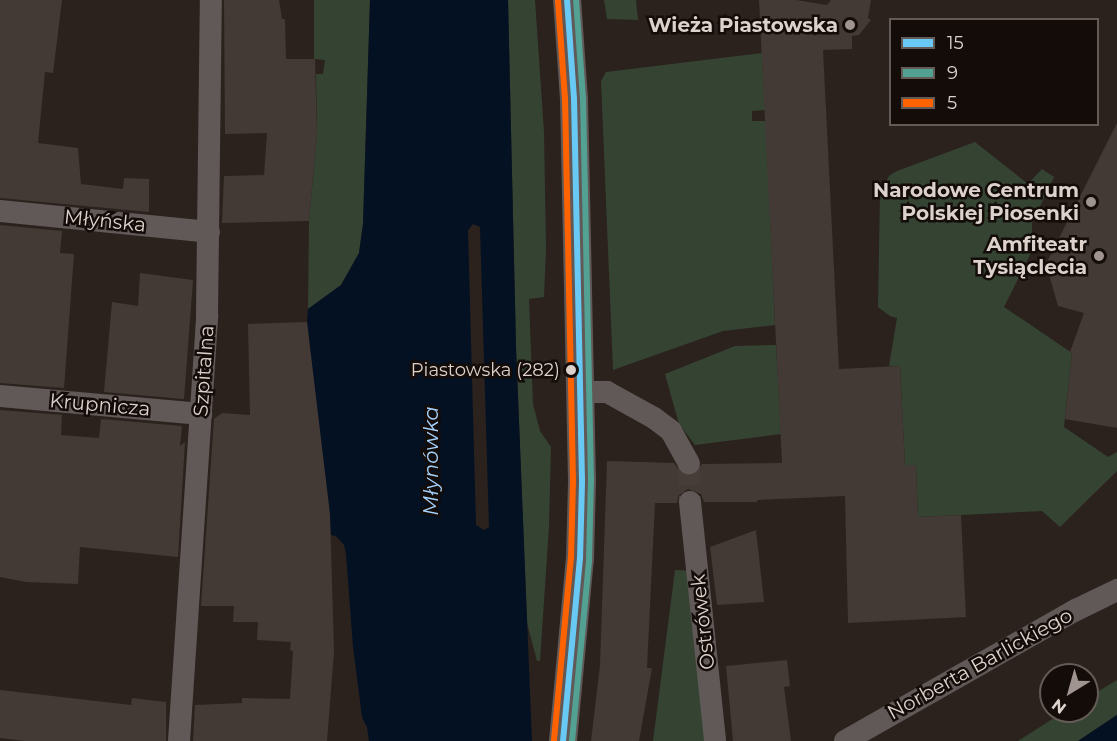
<!DOCTYPE html>
<html>
<head>
<meta charset="utf-8">
<style>
  body { margin:0 }
  #map { position:relative; width:1117px; height:741px; overflow:hidden; background:#2b221e; font-family:Montserrat,sans-serif }
  div>[style] { position:absolute }
  [style*='--x'] { left:calc(var(--x)*1px); top:calc(var(--y)*1px); width:calc(var(--w)*1px); rotate:calc(var(--a)*1deg) }
  .green>* { inset:0; background:#354333 }
  .water>* { inset:0; background:#041122 }
  .building>* { inset:0; background:#433935 }
  .minor-tunnel>* { height:22px; margin-top:-11px; transform-origin:0; background:repeating-linear-gradient(90deg,#463c38 0 22px,transparent 0 33px) }
  .minor>* { height:22px; margin:-11px; padding:0 11px; transform-origin:11px; border-radius:11px; background:#605958 }
  .tertiary>* { height:28px; margin:-14px; padding:0 14px; transform-origin:14px; border-radius:14px; background:#605958 }
  .bus-1>* { height:6px; margin:-3px; padding:0 3px; transform-origin:3px; border-radius:3px; background:#68c9f4 }
  .bus-2>* { height:6px; margin:-3px; padding:0 3px; transform-origin:3px; border-radius:3px; background:#52a192 }
  .bus-3>* { height:6px; margin:-3px; padding:0 3px; transform-origin:3px; border-radius:3px; background:#ff6200 }
  .dots>* { width:16px; height:16px; translate:-50% -50%; box-sizing:border-box; border:3px solid #130c08; border-radius:50% }
  span { translate:-50% -50%; white-space:nowrap; text-align:center; line-height:1.15; -webkit-text-stroke:5px #130c08; paint-order:stroke }
  .bus-label { font-size:18px; color:#ddd1cc }
  .right { translate:-100% -50%; text-align:right }
  .poi-label { font-size:20px; color:#ddd1cc; font-weight:700 }
  .street-label { font-size:20px; color:#ddd1cc }
  .water-label { font-size:21px; color:#a4d1fd; font-style:italic }
  .legend { position:absolute; left:889px; top:18px; width:210px; height:108px; box-sizing:border-box; background:#130c08; border:2px solid #645b56; margin:0; padding:8px 10px; list-style:none; font-size:18px; color:#ddd1cc }
  .legend li { display:flex; align-items:center; gap:12px; height:30px }
  .legend b { width:30px; border:2px solid #645b56 }
  .north { position:absolute; left:1039px; top:663px; width:60px; height:60px; box-sizing:border-box; background:#130c08; border:2px solid #645b56; border-radius:50%; rotate:217deg; font-size:16px; font-weight:700; line-height:24px; text-align:center; color:#ddd1cc }
  .north::after { content:''; display:block; margin:auto; width:21px; height:27px; background:#9f948f; clip-path:polygon(50% 0,100% 100%,50% 72%,0 100%) }
</style>
</head>
<body>
<div id="map">
  <div class="green">
    <div style="clip-path:polygon(314px 0,370px 0,363px 224px,359px 253px,341px 285px,308px 309px,309px 221px,317px 133px,316px 74px,323px 74px,325px 60px,314px 59px)"></div>
    <div style="clip-path:polygon(508px 0,535px 0,544px 132px,546px 248px,544px 297px,529px 299px,533px 404px,540px 431px,551px 447px,549px 526px,540px 661px,537px 661px,527px 623px,516px 347px)"></div>
    <div style="clip-path:polygon(604px 0,636px 0,638px 20px,607px 19px)"></div>
    <div style="clip-path:polygon(762px 53px,765px 110px,752px 111px,752px 121px,766px 121px,775px 325px,723px 331px,613px 370px,601px 81px,606px 72px)"></div>
    <div style="clip-path:polygon(975px 142px,1028px 184px,1042px 169px,1054px 177px,1032px 223px,1032px 251px,1004px 307px,1072px 353px,1064px 427px,1108px 457px,1117px 452px,1117px 471px,1060px 527px,1042px 511px,918px 517px,916px 466px,905px 466px,900px 366px,889px 366px,897px 318px,890px 316px,878px 307px,880px 194px,889px 176px,897px 171px)"></div>
    <div style="clip-path:polygon(776px 345px,781px 434px,695px 445px,679px 424px,665px 374px,735px 346px)"></div>
    <div style="clip-path:polygon(675px 570px,694px 571px,706px 741px,653px 741px)"></div>
    <div style="clip-path:polygon(1117px 680px,1117px 715px,1078px 741px,1018px 741px,1065px 711px,1087px 711px,1087px 698px)"></div>
  </div>
  <div class="water">
    <div style="clip-path:polygon(evenodd,370px 0,508px 0,516px 347px,532px 741px,369px 741px,367px 727px,362px 717px,353px 647px,346px 554px,344px 545px,336px 536px,331px 535px,307px 322px,308px 309px,341px 285px,359px 253px,363px 224px,370px 0,473px 224px,480px 227px,489px 527px,484px 530px,476px 525px,468px 230px,473px 224px)"></div>
    <div style="clip-path:polygon(1117px 715px,1117px 741px,1078px 741px)"></div>
  </div>
  <div class="building">
    <div style="clip-path:polygon(0 0,62px 0,53px 73px,45px 72px,38px 143px,78px 148px,81px 184px,123px 189px,124px 178px,149px 179px,149px 212px,0 198px)"></div>
    <div style="clip-path:polygon(224px 0,279px 0,282px 19px,285px 19px,286px 59px,315px 59px,317px 133px,309px 221px,222px 223px,224px 176px,264px 175px,267px 133px,225px 134px)"></div>
    <div style="clip-path:polygon(759px 0,796px 0,827px 5px,831px 0,871px 0,868px 18px,871px 20px,859px 35px,852px 36px,852px 49px,823px 50px,839px 369px,900px 366px,905px 466px,916px 465px,918px 517px,961px 515px,966px 617px,848px 623px,845px 496px,757px 500px,757px 502px,704px 502px,701px 494px,688px 489px,678px 496px,677px 503px,655px 503px,647px 668px,652px 668px,639px 741px,591px 741px,600px 665px,607px 461px,674px 463px,682px 474px,689px 476px,696px 474px,702px 464px,782px 463px)"></div>
    <div style="clip-path:polygon(1117px 123px,1117px 428px,1065px 419px,1072px 353px,1070px 352px,1084px 313px,1058px 306px,1046px 264px)"></div>
    <div style="clip-path:polygon(0 225px,62px 231px,60px 253px,74px 254px,64px 388px,0 383px)"></div>
    <div style="clip-path:polygon(140px 273px,193px 280px,184px 399px,104px 392px,112px 302px,138px 306px)"></div>
    <div style="clip-path:polygon(307px 322px,330px 514px,334px 652px,327px 741px,193px 741px,195px 705px,242px 703px,242px 698px,290px 699px,293px 651px,290px 650px,291px 642px,257px 640px,258px 622px,233px 622px,234px 606px,201px 606px,214px 419px,222px 413px,250px 415px,248px 324px)"></div>
    <div style="clip-path:polygon(0 410px,62px 415px,61px 435px,99px 438px,101px 419px,182px 426px,180px 446px,185px 442px,178px 557px,80px 547px,78px 584px,26px 582px,0 577px)"></div>
    <div style="clip-path:polygon(756px 530px,764px 602px,717px 605px,710px 547px)"></div>
    <div style="clip-path:polygon(787px 660px,790px 686px,784px 687px,791px 741px,733px 741px,726px 666px)"></div>
    <div style="clip-path:polygon(0 690px,131px 705px,132px 698px,166px 702px,166px 741px,25px 741px,0 738px)"></div>
  </div>
  <div class="minor-tunnel">
    <div style="--x:689;--y:463;--w:39;--a:89"></div>
  </div>
  <div class="minor">
    <div style="--x:0;--y:211;--w:210;--a:5.7"></div>
    <div style="--x:581;--y:392;--w:26;--a:0"></div>
    <div style="--x:607;--y:392;--w:54;--a:29"></div>
    <div style="--x:654;--y:418;--w:21;--a:37"></div>
    <div style="--x:671;--y:431;--w:37;--a:61"></div>
    <div style="--x:0;--y:396;--w:202;--a:5.1"></div>
    <div style="--x:690;--y:502;--w:240;--a:84"></div>
    <div style="--x:179;--y:741;--w:427;--a:-86.2"></div>
    <div style="--x:207;--y:315;--w:315;--a:-89.3"></div>
    <div style="--x:845;--y:741;--w:266;--a:-29.6"></div>
    <div style="--x:1076;--y:610;--w:46;--a:-26"></div>
  </div>
  <div class="tertiary">
    <div style="--x:563;--y:741;--w:183;--a:-84.7"></div>
    <div style="--x:580;--y:559;--w:79;--a:-88.5"></div>
    <div style="--x:582;--y:480;--w:381;--a:-91.2"></div>
    <div style="--x:574;--y:99;--w:99;--a:-94"></div>
  </div>
  <div class="bus-1">
    <div style="--x:563;--y:741;--w:183;--a:-84.7"></div>
    <div style="--x:580;--y:559;--w:79;--a:-88.5"></div>
    <div style="--x:582;--y:480;--w:381;--a:-91.2"></div>
    <div style="--x:574;--y:99;--w:99;--a:-94"></div>
  </div>
  <div class="bus-2">
    <div style="--x:572;--y:741;--w:182;--a:-84.6"></div>
    <div style="--x:589;--y:560;--w:80;--a:-88.6"></div>
    <div style="--x:591;--y:480;--w:381;--a:-91.2"></div>
    <div style="--x:583;--y:99;--w:99;--a:-94"></div>
  </div>
  <div class="bus-3">
    <div style="--x:554;--y:740;--w:183;--a:-84.7"></div>
    <div style="--x:571;--y:558;--w:78;--a:-88.5"></div>
    <div style="--x:573;--y:480;--w:381;--a:-91.2"></div>
    <div style="--x:565;--y:99;--w:98;--a:-94.1"></div>
  </div>
  <div class="dots">
    <div style="left:850px;top:25px;background:#9f948f"></div>
    <div style="left:1091px;top:202px;background:#9f948f"></div>
    <div style="left:1099px;top:256px;background:#9f948f"></div>
    <div style="left:571px;top:370px;background:#ddd1cc"></div>
  </div>
  <div class="bus-label">
    <span class="right" style="left:560px;top:370px">Piastowska (282)</span>
  </div>
  <div class="poi-label">
    <span class="right" style="left:838px;top:25px">Wieża Piastowska</span>
    <span class="right" style="left:1079px;top:202px">Narodowe Centrum<br>Polskiej Piosenki</span>
    <span class="right" style="left:1087px;top:256px">Amfiteatr<br>Tysiąclecia</span>
  </div>
  <div class="street-label">
    <span style="left:105px;top:221px;rotate:6deg">Młyńska</span>
    <span style="left:204px;top:371px;rotate:-86deg">Szpitalna</span>
    <span style="left:100px;top:405px;rotate:5deg">Krupnicza</span>
    <span style="left:703px;top:622px;rotate:-96deg">Ostrówek</span>
    <span style="left:980px;top:664px;rotate:-29deg">Norberta Barlickiego</span>
  </div>
  <div class="water-label">
    <span style="left:431px;top:461px;rotate:-90deg">Młynówka</span>
  </div>
  <ul class="legend">
  <li><b style="height:8px;background:#68c9f4"></b>15</li>
  <li><b style="height:8px;background:#52a192"></b>9</li>
  <li><b style="height:8px;background:#ff6200"></b>5</li>
  </ul>
  <div class="north">N</div>
</div>
</body>
</html>
